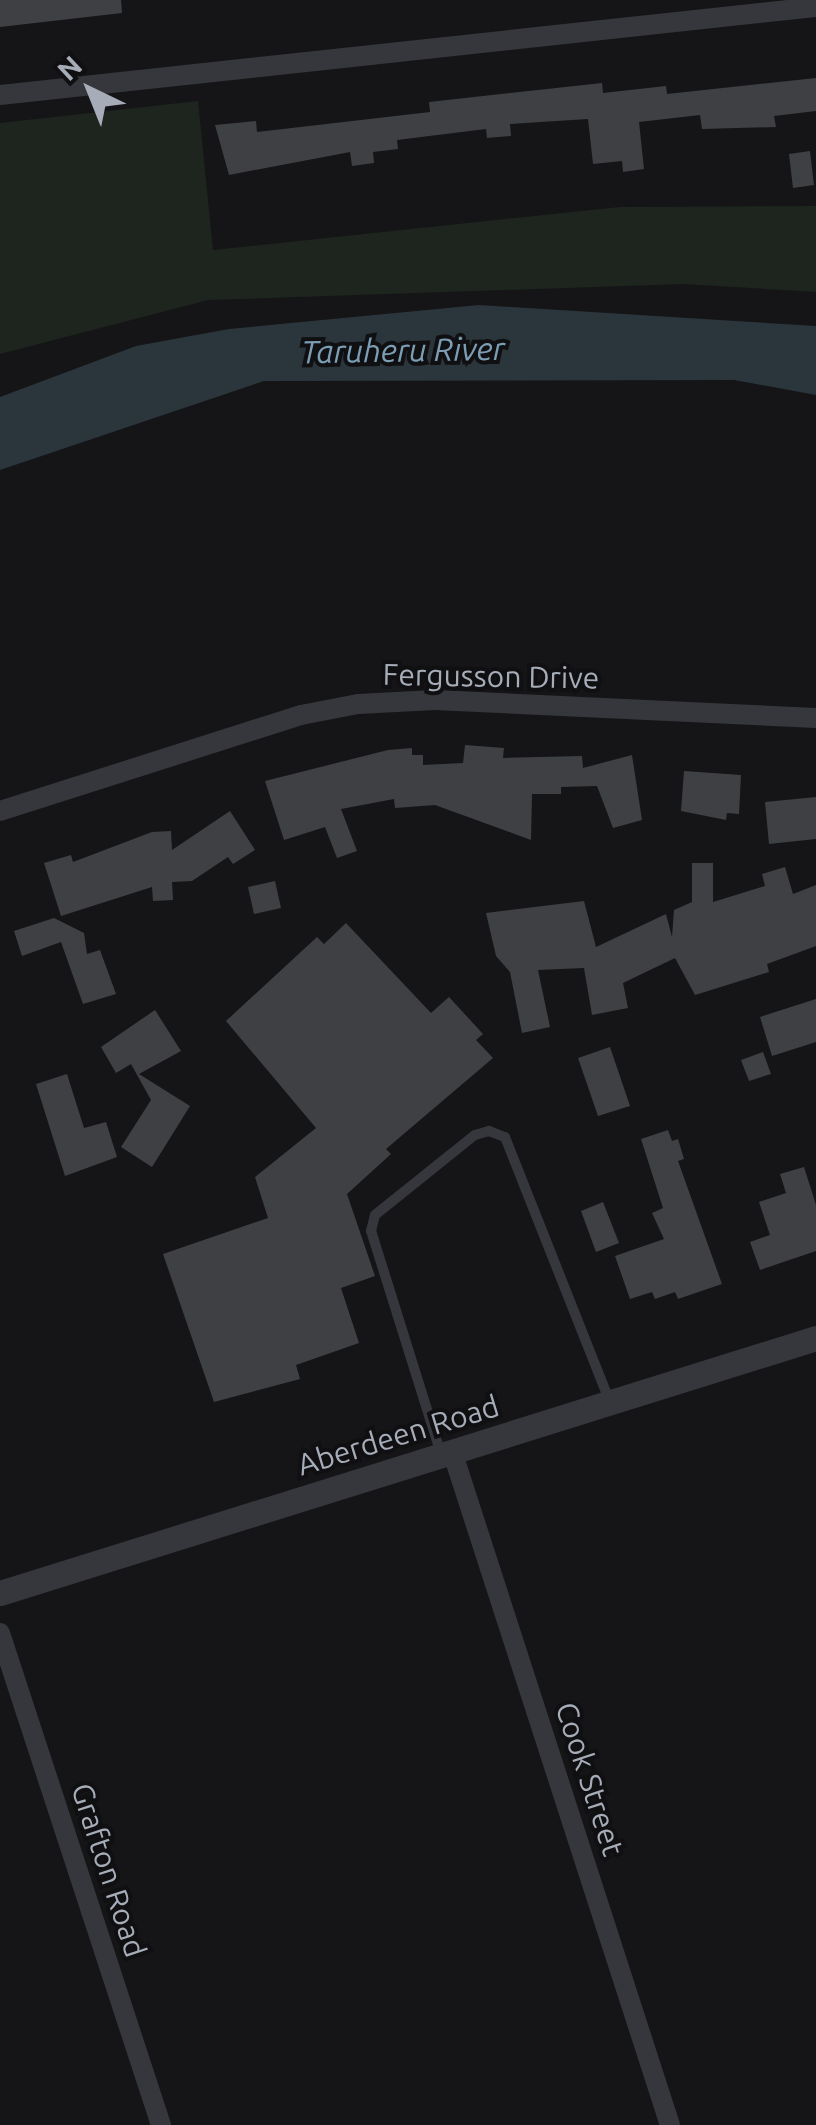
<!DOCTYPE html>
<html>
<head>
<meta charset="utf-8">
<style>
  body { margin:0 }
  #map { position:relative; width:816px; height:2125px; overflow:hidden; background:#151517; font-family:Ubuntu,sans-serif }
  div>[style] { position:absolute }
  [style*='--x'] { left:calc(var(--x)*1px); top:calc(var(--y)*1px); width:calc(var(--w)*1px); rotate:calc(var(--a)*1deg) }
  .green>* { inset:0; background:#1d251e }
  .water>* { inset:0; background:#2b353c }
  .building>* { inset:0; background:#3f4044 }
  .service>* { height:10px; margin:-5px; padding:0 5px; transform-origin:5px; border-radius:5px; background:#36373c }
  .minor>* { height:20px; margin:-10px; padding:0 10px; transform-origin:10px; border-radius:10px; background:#36373c }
  .tertiary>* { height:25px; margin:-12.5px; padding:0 12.5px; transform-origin:12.5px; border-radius:12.5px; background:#36373c }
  span { translate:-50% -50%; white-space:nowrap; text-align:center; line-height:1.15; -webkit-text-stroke:8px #101012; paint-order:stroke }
  .street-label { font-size:30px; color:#a6adb8 }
  .water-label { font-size:32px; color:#7c9eb4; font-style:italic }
  .north { position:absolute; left:40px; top:40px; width:100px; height:100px; -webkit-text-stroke:8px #101012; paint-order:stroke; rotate:317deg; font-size:28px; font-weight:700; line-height:40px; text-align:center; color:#a6adb8 }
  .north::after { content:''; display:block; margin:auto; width:35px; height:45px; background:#a6adb8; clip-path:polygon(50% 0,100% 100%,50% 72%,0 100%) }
</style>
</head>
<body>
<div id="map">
  <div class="green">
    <div style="clip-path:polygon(198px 101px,213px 250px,620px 207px,816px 206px,816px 292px,684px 284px,208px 300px,0 354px,0 123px)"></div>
  </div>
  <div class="water">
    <div style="clip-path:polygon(479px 305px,816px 326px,816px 395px,734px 380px,264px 381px,0 470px,0 397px,136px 346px,229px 329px)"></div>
  </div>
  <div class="building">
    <div style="clip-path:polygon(0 0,121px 0,122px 13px,0 27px)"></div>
    <div style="clip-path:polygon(816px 78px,816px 111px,774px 116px,776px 127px,702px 129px,700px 115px,639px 122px,644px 169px,623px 172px,622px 161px,593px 164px,588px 119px,510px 124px,511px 136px,487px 138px,486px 129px,397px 140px,398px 149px,373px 152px,374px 163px,352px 166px,350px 152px,229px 175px,215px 125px,256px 121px,257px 132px,430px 112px,429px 102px,602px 83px,603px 93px,666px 86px,667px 94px)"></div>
    <div style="clip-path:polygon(810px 151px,814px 185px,793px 188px,789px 154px)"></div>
    <div style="clip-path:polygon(465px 745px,504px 748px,503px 758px,582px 756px,583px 768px,632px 755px,642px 820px,613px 828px,597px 786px,561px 787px,561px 794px,532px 794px,531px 840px,435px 805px,395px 808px,394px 799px,341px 809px,357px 851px,337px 858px,325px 827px,284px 840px,265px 781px,388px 750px,412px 748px,412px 755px,423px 755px,423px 765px,463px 763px)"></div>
    <div style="clip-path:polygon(684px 771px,741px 775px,739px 814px,727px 813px,726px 820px,681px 811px)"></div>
    <div style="clip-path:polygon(816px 797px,816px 839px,769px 844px,765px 802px)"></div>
    <div style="clip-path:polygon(230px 811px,255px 850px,233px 864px,228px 857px,192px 881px,172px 882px,173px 900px,153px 901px,152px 887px,61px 916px,44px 863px,71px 855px,73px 862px,152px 832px,171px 831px,172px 850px)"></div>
    <div style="clip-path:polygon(692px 863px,713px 863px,713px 902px,765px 886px,762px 874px,785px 867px,793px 894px,816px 885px,816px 946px,767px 964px,769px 972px,695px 995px,675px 958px,623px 983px,628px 1008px,592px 1015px,584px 968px,538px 970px,550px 1027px,522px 1033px,510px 972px,496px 956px,486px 913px,584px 901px,596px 947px,666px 914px,672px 937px,674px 910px,692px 902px)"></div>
    <div style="clip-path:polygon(275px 881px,281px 908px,254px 914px,248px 887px)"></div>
    <div style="clip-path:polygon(54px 918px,84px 933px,87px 954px,100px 950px,116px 994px,83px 1004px,61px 942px,22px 956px,14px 931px)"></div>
    <div style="clip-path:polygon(346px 923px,431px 1013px,449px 997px,483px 1034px,476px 1040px,493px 1058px,386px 1149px,391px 1154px,347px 1194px,375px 1276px,341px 1288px,359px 1343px,296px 1365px,300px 1379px,214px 1402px,163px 1254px,268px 1218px,255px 1177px,316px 1128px,226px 1021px,317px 937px,324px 944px)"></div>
    <div style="clip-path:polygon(816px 999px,816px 1042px,772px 1056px,760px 1017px)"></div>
    <div style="clip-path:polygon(155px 1010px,181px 1051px,139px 1074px,190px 1106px,152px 1167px,121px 1147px,151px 1100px,131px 1064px,116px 1073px,101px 1047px)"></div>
    <div style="clip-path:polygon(610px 1047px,630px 1106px,598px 1116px,578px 1058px)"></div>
    <div style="clip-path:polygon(763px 1052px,771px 1074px,749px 1081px,741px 1060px)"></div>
    <div style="clip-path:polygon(67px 1074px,84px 1128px,106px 1122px,117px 1157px,65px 1176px,36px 1084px)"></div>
    <div style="clip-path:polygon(668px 1130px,672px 1141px,678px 1139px,684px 1159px,678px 1161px,722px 1284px,678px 1299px,675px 1292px,655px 1299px,652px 1292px,630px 1299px,615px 1256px,664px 1239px,652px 1213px,663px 1208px,641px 1139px)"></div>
    <div style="clip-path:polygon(804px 1167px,816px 1205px,816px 1251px,760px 1270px,750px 1242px,770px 1235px,759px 1202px,786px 1193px,780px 1174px)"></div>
    <div style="clip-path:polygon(603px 1202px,619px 1243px,596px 1252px,581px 1211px)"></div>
  </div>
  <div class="service">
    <div style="--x:441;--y:1454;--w:234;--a:-107.4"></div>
    <div style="--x:371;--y:1231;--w:16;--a:-76"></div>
    <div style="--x:375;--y:1215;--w:128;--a:-38.7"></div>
    <div style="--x:475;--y:1135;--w:15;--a:-16"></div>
    <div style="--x:489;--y:1131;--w:17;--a:21"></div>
    <div style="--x:505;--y:1137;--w:283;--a:68.4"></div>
  </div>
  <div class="minor">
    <div style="--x:0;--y:95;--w:821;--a:-6.16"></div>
    <div style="--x:0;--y:811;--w:316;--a:-17.7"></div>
    <div style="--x:301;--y:715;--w:58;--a:-10.9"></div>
    <div style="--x:358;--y:704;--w:77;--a:-3"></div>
    <div style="--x:435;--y:700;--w:381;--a:2.7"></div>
    <div style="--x:452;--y:1451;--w:708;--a:72.08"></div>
    <div style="--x:0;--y:1633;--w:518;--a:71.88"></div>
  </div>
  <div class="tertiary">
    <div style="--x:0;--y:1593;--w:855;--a:-17.35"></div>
  </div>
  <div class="street-label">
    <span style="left:491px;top:676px;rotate:1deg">Fergusson Drive</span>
    <span style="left:398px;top:1435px;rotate:-17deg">Aberdeen Road</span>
    <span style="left:590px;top:1779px;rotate:72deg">Cook Street</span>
    <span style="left:109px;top:1870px;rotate:72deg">Grafton Road</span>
  </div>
  <div class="water-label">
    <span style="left:403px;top:350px;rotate:-1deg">Taruheru River</span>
  </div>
  <div class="north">N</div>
</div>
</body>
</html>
